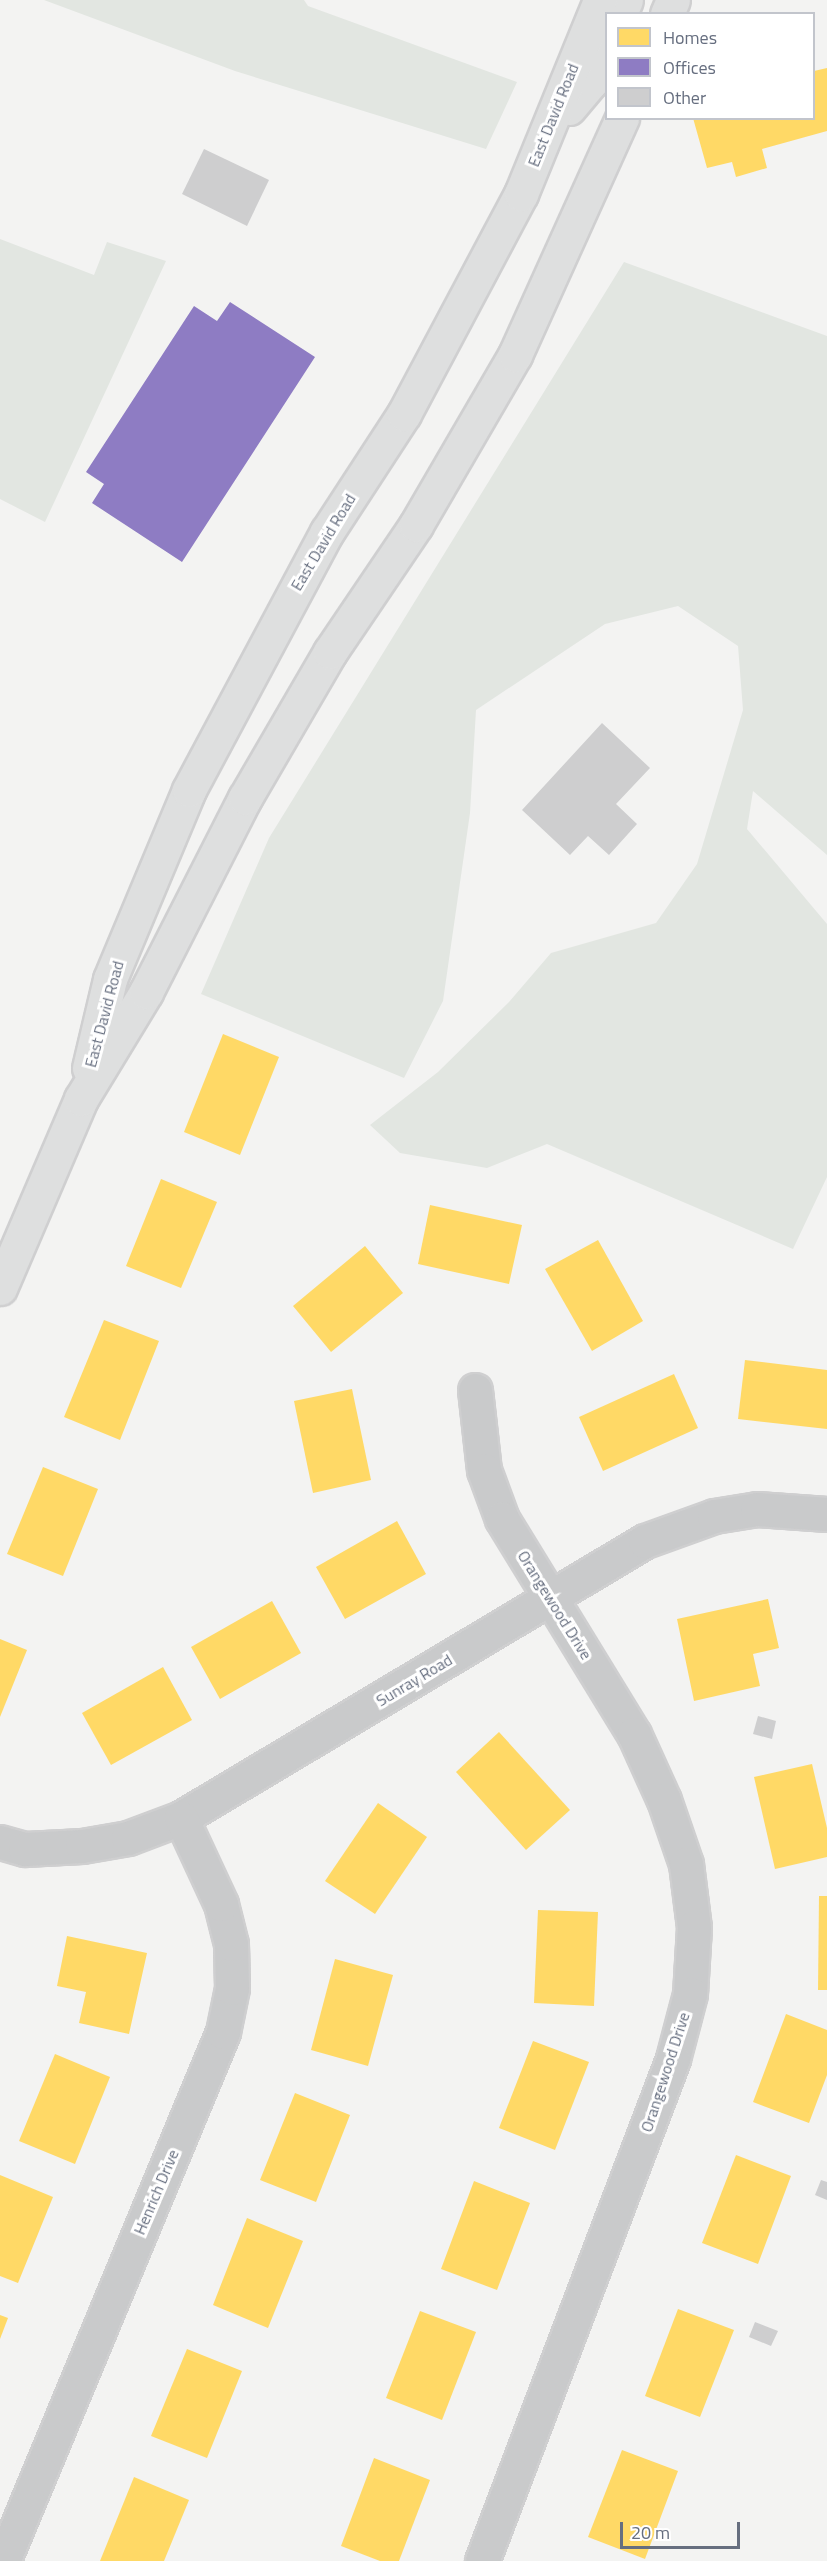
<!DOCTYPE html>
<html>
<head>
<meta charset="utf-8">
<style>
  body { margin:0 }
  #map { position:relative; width:827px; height:2561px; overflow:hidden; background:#f3f3f2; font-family:"Titillium Web",sans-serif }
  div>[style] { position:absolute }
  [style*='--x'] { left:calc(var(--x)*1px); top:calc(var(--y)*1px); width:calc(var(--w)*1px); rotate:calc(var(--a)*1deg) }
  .green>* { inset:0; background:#e2e6e1 }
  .homes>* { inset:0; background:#ffd966 }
  .offices>* { inset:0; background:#8e7cc3 }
  .building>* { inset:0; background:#cececf }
  .roads { filter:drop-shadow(2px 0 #cfcfd0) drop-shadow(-2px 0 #cfcfd0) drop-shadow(0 2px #cfcfd0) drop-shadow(0 -2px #cfcfd0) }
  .street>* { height:33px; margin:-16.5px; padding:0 16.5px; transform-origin:16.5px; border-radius:16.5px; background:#c9cacb }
  .secondary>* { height:33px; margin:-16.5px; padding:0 16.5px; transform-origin:16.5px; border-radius:16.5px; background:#dedfdf }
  span { translate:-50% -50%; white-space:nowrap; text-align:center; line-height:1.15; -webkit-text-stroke:6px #fff; paint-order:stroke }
  .street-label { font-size:16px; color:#666e7f }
  .legend { position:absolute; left:605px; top:12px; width:210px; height:108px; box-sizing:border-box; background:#fff; border:2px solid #c2c5cc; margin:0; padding:8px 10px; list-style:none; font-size:18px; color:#666e7f }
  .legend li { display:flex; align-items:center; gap:12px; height:30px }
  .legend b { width:30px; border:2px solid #c2c5cc }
  .scale { position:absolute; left:620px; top:2522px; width:120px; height:27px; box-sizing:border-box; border:3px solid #666e7f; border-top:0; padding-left:8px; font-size:18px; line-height:21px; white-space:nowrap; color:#666e7f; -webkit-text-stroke:4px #fff; paint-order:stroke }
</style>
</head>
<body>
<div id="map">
  <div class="green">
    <div style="clip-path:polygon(44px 0,304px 0,308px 6px,517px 82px,486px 149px,235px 71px)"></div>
    <div style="clip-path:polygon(0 239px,94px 275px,107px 242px,166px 261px,45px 522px,0 499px)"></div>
    <div style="clip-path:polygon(624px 262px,827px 336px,827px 855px,753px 791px,747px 829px,827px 924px,827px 1177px,793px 1249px,547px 1144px,487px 1168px,400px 1153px,370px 1125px,438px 1072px,509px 1002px,551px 953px,656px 923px,697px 864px,743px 710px,738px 646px,678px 606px,605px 624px,476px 710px,470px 813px,443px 1001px,404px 1078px,201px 994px,269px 838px)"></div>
  </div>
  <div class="homes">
    <div style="clip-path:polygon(827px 68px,827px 131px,762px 149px,767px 168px,736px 177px,732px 162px,707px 168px,693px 118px,814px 118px,814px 71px)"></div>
    <div style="clip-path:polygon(223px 1034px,279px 1057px,240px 1155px,184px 1132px)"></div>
    <div style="clip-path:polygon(161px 1179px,217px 1202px,181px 1288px,126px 1266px)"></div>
    <div style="clip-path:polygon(430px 1205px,522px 1225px,509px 1284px,418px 1264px)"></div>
    <div style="clip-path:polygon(598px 1240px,643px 1321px,592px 1351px,545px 1269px)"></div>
    <div style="clip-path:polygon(365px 1246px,403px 1293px,331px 1352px,293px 1306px)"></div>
    <div style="clip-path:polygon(104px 1320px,159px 1341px,120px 1440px,64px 1417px)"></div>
    <div style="clip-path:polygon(745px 1360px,827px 1370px,827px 1429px,738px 1419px)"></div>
    <div style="clip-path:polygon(674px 1374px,698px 1428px,603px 1471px,579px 1417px)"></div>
    <div style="clip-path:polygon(352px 1389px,371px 1480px,313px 1493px,294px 1401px)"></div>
    <div style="clip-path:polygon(43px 1467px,98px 1489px,63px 1576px,7px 1554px)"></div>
    <div style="clip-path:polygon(397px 1521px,426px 1574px,345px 1619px,316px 1567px)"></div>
    <div style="clip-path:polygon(768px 1599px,779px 1648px,753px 1654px,760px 1686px,694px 1701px,677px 1619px)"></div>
    <div style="clip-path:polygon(272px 1601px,301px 1653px,220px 1699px,191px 1647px)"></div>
    <div style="clip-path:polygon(0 1639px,27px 1650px,0 1717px)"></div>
    <div style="clip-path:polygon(163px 1667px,192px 1720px,111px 1765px,82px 1713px)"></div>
    <div style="clip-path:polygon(499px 1732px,570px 1810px,526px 1850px,456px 1772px)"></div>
    <div style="clip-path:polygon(812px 1764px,827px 1828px,827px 1857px,775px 1869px,754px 1777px)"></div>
    <div style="clip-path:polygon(378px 1803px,427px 1837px,375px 1914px,325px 1881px)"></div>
    <div style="clip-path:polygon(819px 1896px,827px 1896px,827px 1990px,818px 1990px)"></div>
    <div style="clip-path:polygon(538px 1910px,598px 1912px,594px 2006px,534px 2003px)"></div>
    <div style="clip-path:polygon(67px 1936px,147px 1953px,129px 2034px,79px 2023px,86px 1992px,57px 1986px)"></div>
    <div style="clip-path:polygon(335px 1959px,393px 1975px,368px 2066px,311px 2050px)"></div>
    <div style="clip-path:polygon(786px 2014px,827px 2030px,827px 2075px,809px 2123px,753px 2102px)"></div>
    <div style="clip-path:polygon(533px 2041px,589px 2062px,555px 2150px,499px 2128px)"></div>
    <div style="clip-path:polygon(55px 2054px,110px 2077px,75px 2164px,19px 2141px)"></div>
    <div style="clip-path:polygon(295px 2093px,350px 2115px,316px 2202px,260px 2180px)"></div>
    <div style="clip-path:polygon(736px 2155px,791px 2176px,758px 2264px,702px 2243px)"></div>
    <div style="clip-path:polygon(0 2175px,53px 2197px,18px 2283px,0 2276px)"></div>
    <div style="clip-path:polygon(474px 2181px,530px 2203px,497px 2290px,441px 2269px)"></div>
    <div style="clip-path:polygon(247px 2218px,303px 2241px,268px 2328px,213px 2305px)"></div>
    <div style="clip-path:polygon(678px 2309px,734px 2330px,700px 2417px,645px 2396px)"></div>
    <div style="clip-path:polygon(420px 2311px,476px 2332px,442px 2420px,386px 2398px)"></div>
    <div style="clip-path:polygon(0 2315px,8px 2318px,0 2339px)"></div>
    <div style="clip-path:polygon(187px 2349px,242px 2371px,207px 2458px,151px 2436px)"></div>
    <div style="clip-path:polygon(622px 2450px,678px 2471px,645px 2559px,588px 2537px)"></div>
    <div style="clip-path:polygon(374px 2458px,430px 2480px,399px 2561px,380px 2561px,341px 2546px)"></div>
    <div style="clip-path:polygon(134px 2477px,189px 2500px,164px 2561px,100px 2561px)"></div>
  </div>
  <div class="offices">
    <div style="clip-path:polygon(230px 302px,315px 357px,182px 562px,92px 503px,104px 484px,86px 472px,194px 306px,217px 321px)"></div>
  </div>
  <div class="building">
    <div style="clip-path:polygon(204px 149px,269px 180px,247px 226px,182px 194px)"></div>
    <div style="clip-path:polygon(602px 723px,650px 768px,616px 804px,637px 824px,609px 855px,588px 836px,570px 855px,522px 810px)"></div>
    <div style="clip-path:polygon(758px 1716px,776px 1721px,772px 1739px,753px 1734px)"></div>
    <div style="clip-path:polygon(821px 2180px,827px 2182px,827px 2200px,815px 2195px)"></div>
    <div style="clip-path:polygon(755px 2322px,778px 2331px,771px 2346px,749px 2337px)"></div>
  </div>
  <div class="roads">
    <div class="street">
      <div style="--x:475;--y:1390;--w:81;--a:83.6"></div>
      <div style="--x:484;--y:1470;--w:52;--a:69.8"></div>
      <div style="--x:502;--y:1519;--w:252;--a:58.5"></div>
      <div style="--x:634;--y:1734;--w:72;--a:65.6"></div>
      <div style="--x:664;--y:1800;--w:68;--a:71"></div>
      <div style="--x:686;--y:1864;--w:64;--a:82.8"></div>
      <div style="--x:694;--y:1927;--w:67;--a:93.4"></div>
      <div style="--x:690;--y:1994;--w:67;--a:104.7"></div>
      <div style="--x:673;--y:2059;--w:537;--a:110.83"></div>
      <div style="--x:0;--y:1842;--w:26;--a:16"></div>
      <div style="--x:25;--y:1849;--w:57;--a:-3"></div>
      <div style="--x:82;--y:1846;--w:47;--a:-9.9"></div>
      <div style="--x:128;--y:1838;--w:57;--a:-20.7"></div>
      <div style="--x:181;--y:1818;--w:540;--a:-30.84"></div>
      <div style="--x:645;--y:1541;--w:73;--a:-19.9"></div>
      <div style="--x:714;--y:1516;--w:44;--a:-9.2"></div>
      <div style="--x:757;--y:1509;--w:70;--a:4.1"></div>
      <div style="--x:3;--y:2561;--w:573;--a:-67.42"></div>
      <div style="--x:223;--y:2032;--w:45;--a:-78.4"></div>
      <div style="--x:232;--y:1988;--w:44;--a:-91.3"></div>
      <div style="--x:231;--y:1944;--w:41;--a:-104"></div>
      <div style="--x:221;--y:1904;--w:95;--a:-114.9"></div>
    </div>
    <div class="secondary">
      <div style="--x:620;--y:14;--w:15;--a:-67"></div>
      <div style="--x:667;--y:14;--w:15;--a:-67"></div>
      <div style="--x:569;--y:108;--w:35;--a:-50"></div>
      <div style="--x:592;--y:81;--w:37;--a:-68"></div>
      <div style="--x:89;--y:1068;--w:91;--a:-76.7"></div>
      <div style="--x:110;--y:979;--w:205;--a:-67.3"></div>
      <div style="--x:189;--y:790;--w:293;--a:-61.9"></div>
      <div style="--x:327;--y:532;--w:141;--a:-56.9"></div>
      <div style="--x:404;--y:414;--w:249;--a:-62"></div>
      <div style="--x:521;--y:194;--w:209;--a:-67.8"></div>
      <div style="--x:0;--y:1288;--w:206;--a:-66.8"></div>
      <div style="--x:81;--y:1099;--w:125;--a:-58.7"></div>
      <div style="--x:146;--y:992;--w:218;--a:-63"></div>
      <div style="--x:245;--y:798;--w:169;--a:-59.8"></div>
      <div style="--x:330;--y:652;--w:153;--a:-55.9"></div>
      <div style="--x:416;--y:525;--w:197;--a:-59.8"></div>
      <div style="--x:515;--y:355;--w:260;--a:-65.7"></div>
    </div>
  </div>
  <div class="street-label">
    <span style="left:553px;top:115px;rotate:-68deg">East David Road</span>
    <span style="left:323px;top:542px;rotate:-59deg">East David Road</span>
    <span style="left:104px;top:1014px;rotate:-75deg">East David Road</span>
    <span style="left:555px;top:1605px;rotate:58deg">Orangewood Drive</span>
    <span style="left:414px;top:1680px;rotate:-31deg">Sunray Road</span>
    <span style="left:665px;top:2072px;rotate:-72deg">Orangewood Drive</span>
    <span style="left:156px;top:2192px;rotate:-67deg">Henrich Drive</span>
  </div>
  <ul class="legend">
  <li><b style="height:16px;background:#ffd966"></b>Homes</li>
  <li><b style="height:16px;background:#8e7cc3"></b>Offices</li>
  <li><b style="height:16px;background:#cececf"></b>Other</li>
  </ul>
  <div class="scale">20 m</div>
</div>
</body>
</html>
